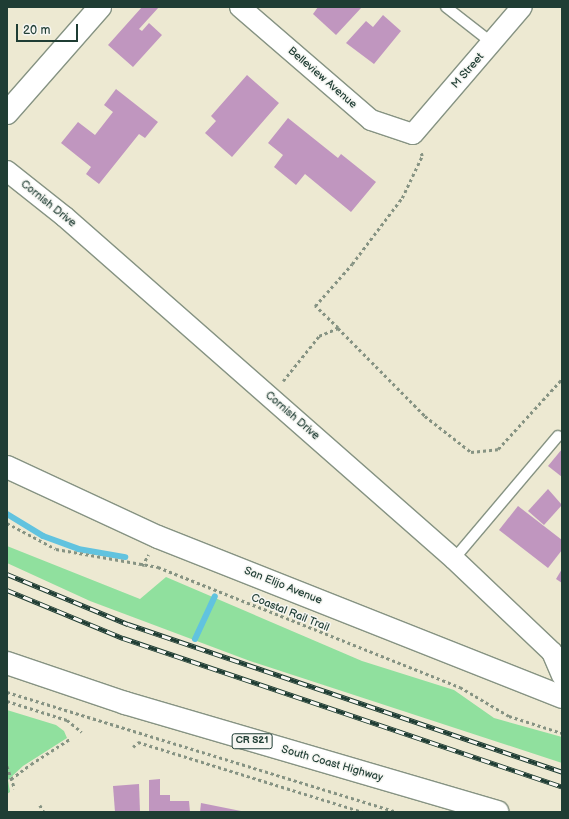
<!DOCTYPE html>
<html>
<head>
<meta charset="utf-8">
<style>
  body { margin:0 }
  #map { position:relative; width:569px; height:819px; overflow:hidden; background:#ede9d2; font-family:"Balsamiq Sans",sans-serif }
  div>[style] { position:absolute }
  [style*='--x'] { left:calc(var(--x)*1px); top:calc(var(--y)*1px); width:calc(var(--w)*1px); rotate:calc(var(--a)*1deg) }
  .green>* { inset:0; background:#90e09e }
  .stream>* { height:6px; margin:-3px; padding:0 3px; transform-origin:3px; border-radius:3px; background:#61c3df }
  .building>* { inset:0; background:#c096bf }
  .path>* { height:2.5px; margin-top:-1.25px; transform-origin:0; background:repeating-linear-gradient(90deg,#869383 0 3px,transparent 0 6px) }
  .roads { filter:drop-shadow(1px 0 #869383) drop-shadow(-1px 0 #869383) drop-shadow(0 1px #869383) drop-shadow(0 -1px #869383) }
  .service>* { height:10px; margin:-5px; padding:0 5px; transform-origin:5px; border-radius:5px; background:#fff }
  .minor>* { height:20px; margin:-10px; padding:0 10px; transform-origin:10px; border-radius:10px; background:#fff }
  .secondary>* { height:22px; margin:-11px; padding:0 11px; transform-origin:11px; border-radius:11px; background:#fff }
  .primary>* { height:22px; margin:-11px; padding:0 11px; transform-origin:11px; border-radius:11px; background:#fff }
  .rail>* { height:4.5px; margin-top:-2.25px; transform-origin:0; background:repeating-linear-gradient(90deg,#f6f6f2 0 9px,#1f3d34 0 18px); box-sizing:border-box; border-block:1px solid #1f3d34 }
  span { translate:-50% -50%; white-space:nowrap; text-align:center; line-height:1.15; -webkit-text-stroke:3px #f6f6f2; paint-order:stroke }
  .shield-label span { padding:1px 3px; background:#f6f6f2; border:1px solid; border-radius:3px; -webkit-text-stroke-width:0 }
  .shield-label { font-size:10px; color:#1f3d34; font-weight:700 }
  .street-label { font-size:11px; color:#1f3d34 }
  .frame { position:absolute; inset:0; border:8px solid #1f3d34; pointer-events:none }
  .scale { position:absolute; left:16px; top:24px; width:62px; height:18px; box-sizing:border-box; border:2px solid #1f3d34; border-top:0; padding-left:5px; font-size:12px; line-height:14px; white-space:nowrap; color:#1f3d34; -webkit-text-stroke:3px #f6f6f2; paint-order:stroke }
</style>
</head>
<body>
<div id="map">
  <div class="green">
    <div style="clip-path:polygon(7px 546px,140px 599px,166px 577px,362px 661px,454px 690px,494px 718px,562px 737px,562px 763px,250px 661px,90px 601px,7px 563px)"></div>
    <div style="clip-path:polygon(7px 710px,56px 725px,64px 731px,67px 738px,23px 766px,8px 780px,10px 792px,7px 794px)"></div>
  </div>
  <div class="stream">
    <div style="--x:7;--y:514;--w:42;--a:31.4"></div>
    <div style="--x:43;--y:536;--w:37;--a:20"></div>
    <div style="--x:78;--y:549;--w:48;--a:9.7"></div>
    <div style="--x:195;--y:639;--w:47;--a:-65.1"></div>
  </div>
  <div class="building">
    <div style="clip-path:polygon(142px 7px,159px 7px,139px 29px,142px 31px,149px 23px,162px 35px,133px 67px,108px 45px)"></div>
    <div style="clip-path:polygon(318px 7px,362px 7px,336px 35px,313px 14px)"></div>
    <div style="clip-path:polygon(383px 15px,401px 31px,374px 64px,346px 43px,366px 21px,373px 27px)"></div>
    <div style="clip-path:polygon(247px 75px,279px 103px,232px 157px,205px 133px,216px 121px,211px 116px)"></div>
    <div style="clip-path:polygon(116px 89px,158px 122px,145px 138px,139px 134px,99px 184px,86px 174px,91px 167px,61px 143px,78px 122px,95px 135px,113px 112px,104px 105px)"></div>
    <div style="clip-path:polygon(288px 118px,338px 158px,341px 154px,376px 182px,351px 212px,305px 174px,296px 185px,274px 167px,283px 155px,268px 143px)"></div>
    <div style="clip-path:polygon(562px 449px,562px 477px,548px 466px)"></div>
    <div style="clip-path:polygon(548px 489px,562px 505px,544px 525px,528px 511px)"></div>
    <div style="clip-path:polygon(518px 506px,562px 540px,562px 550px,548px 568px,499px 530px)"></div>
    <div style="clip-path:polygon(562px 569px,562px 583px,556px 579px)"></div>
    <div style="clip-path:polygon(160px 779px,160px 795px,170px 795px,170px 801px,189px 801px,190px 812px,149px 812px,149px 780px)"></div>
    <div style="clip-path:polygon(139px 784px,140px 812px,115px 812px,113px 786px)"></div>
    <div style="clip-path:polygon(201px 803px,241px 811px,241px 812px,200px 812px)"></div>
  </div>
  <div class="path">
    <div style="--x:338;--y:328;--w:32;--a:-136"></div>
    <div style="--x:315;--y:306;--w:56;--a:-48.6"></div>
    <div style="--x:352;--y:264;--w:83;--a:-52.9"></div>
    <div style="--x:402;--y:198;--w:47;--a:-64.5"></div>
    <div style="--x:422;--y:156;--w:3;--a:-108"></div>
    <div style="--x:283;--y:381;--w:58;--a:-51.3"></div>
    <div style="--x:319;--y:336;--w:21;--a:-23"></div>
    <div style="--x:338;--y:328;--w:124;--a:45.3"></div>
    <div style="--x:425;--y:416;--w:58;--a:38"></div>
    <div style="--x:471;--y:452;--w:27;--a:-6"></div>
    <div style="--x:498;--y:449;--w:95;--a:-47.6"></div>
    <div style="--x:7;--y:523;--w:55;--a:28"></div>
    <div style="--x:56;--y:549;--w:104;--a:10"></div>
    <div style="--x:158;--y:567;--w:325;--a:21.7"></div>
    <div style="--x:460;--y:687;--w:57;--a:30.6"></div>
    <div style="--x:509;--y:716;--w:56;--a:17.8"></div>
    <div style="--x:142;--y:566;--w:13;--a:-61"></div>
    <div style="--x:7;--y:692;--w:409;--a:17.1"></div>
    <div style="--x:7;--y:701;--w:63;--a:17.6"></div>
    <div style="--x:67;--y:720;--w:19;--a:39"></div>
    <div style="--x:133;--y:747;--w:7;--a:-45"></div>
    <div style="--x:138;--y:742;--w:236;--a:17.3"></div>
    <div style="--x:7;--y:766;--w:24;--a:71"></div>
    <div style="--x:11;--y:779;--w:25;--a:-37"></div>
    <div style="--x:31;--y:764;--w:46;--a:-32.7"></div>
    <div style="--x:40;--y:805;--w:8;--a:60"></div>
  </div>
  <div class="roads">
    <div class="service">
      <div style="--x:446;--y:7;--w:58;--a:38"></div>
      <div style="--x:454;--y:559;--w:161;--a:-49.8"></div>
    </div>
    <div class="minor">
      <div style="--x:240;--y:7;--w:173;--a:40.8"></div>
      <div style="--x:371;--y:120;--w:44;--a:18.4"></div>
      <div style="--x:413;--y:134;--w:167;--a:-49.4"></div>
      <div style="--x:7;--y:171;--w:74;--a:38.4"></div>
      <div style="--x:65;--y:217;--w:518;--a:41.32"></div>
      <div style="--x:454;--y:559;--w:135;--a:43.5"></div>
      <div style="--x:552;--y:652;--w:26;--a:67"></div>
    </div>
    <div class="secondary">
      <div style="--x:7;--y:113;--w:141;--a:-48.7"></div>
      <div style="--x:7;--y:467;--w:166;--a:24.9"></div>
      <div style="--x:158;--y:537;--w:435;--a:21.6"></div>
    </div>
    <div class="primary">
      <div style="--x:7;--y:663;--w:125;--a:18.7"></div>
      <div style="--x:125;--y:703;--w:388;--a:16.3"></div>
    </div>
  </div>
  <div class="rail">
    <div style="--x:7;--y:574;--w:131;--a:22.5"></div>
    <div style="--x:128;--y:624;--w:459;--a:18.8"></div>
    <div style="--x:7;--y:590;--w:126;--a:22.5"></div>
    <div style="--x:123;--y:638;--w:464;--a:18.7"></div>
  </div>
  <div class="shield-label">
    <span style="left:252px;top:741px">CR S21</span>
  </div>
  <div class="street-label">
    <span style="left:468px;top:71px;rotate:-49deg">M Street</span>
    <span style="left:322px;top:78px;rotate:41deg">Belleview Avenue</span>
    <span style="left:48px;top:204px;rotate:39deg">Cornish Drive</span>
    <span style="left:292px;top:416px;rotate:41deg">Cornish Drive</span>
    <span style="left:283px;top:586px;rotate:22deg">San Elijo Avenue</span>
    <span style="left:290px;top:613px;rotate:22deg">Coastal Rail Trail</span>
    <span style="left:332px;top:764px;rotate:16deg">South Coast Highway</span>
  </div>
  <div class="frame"></div>
  <div class="scale">20 m</div>
</div>
</body>
</html>
